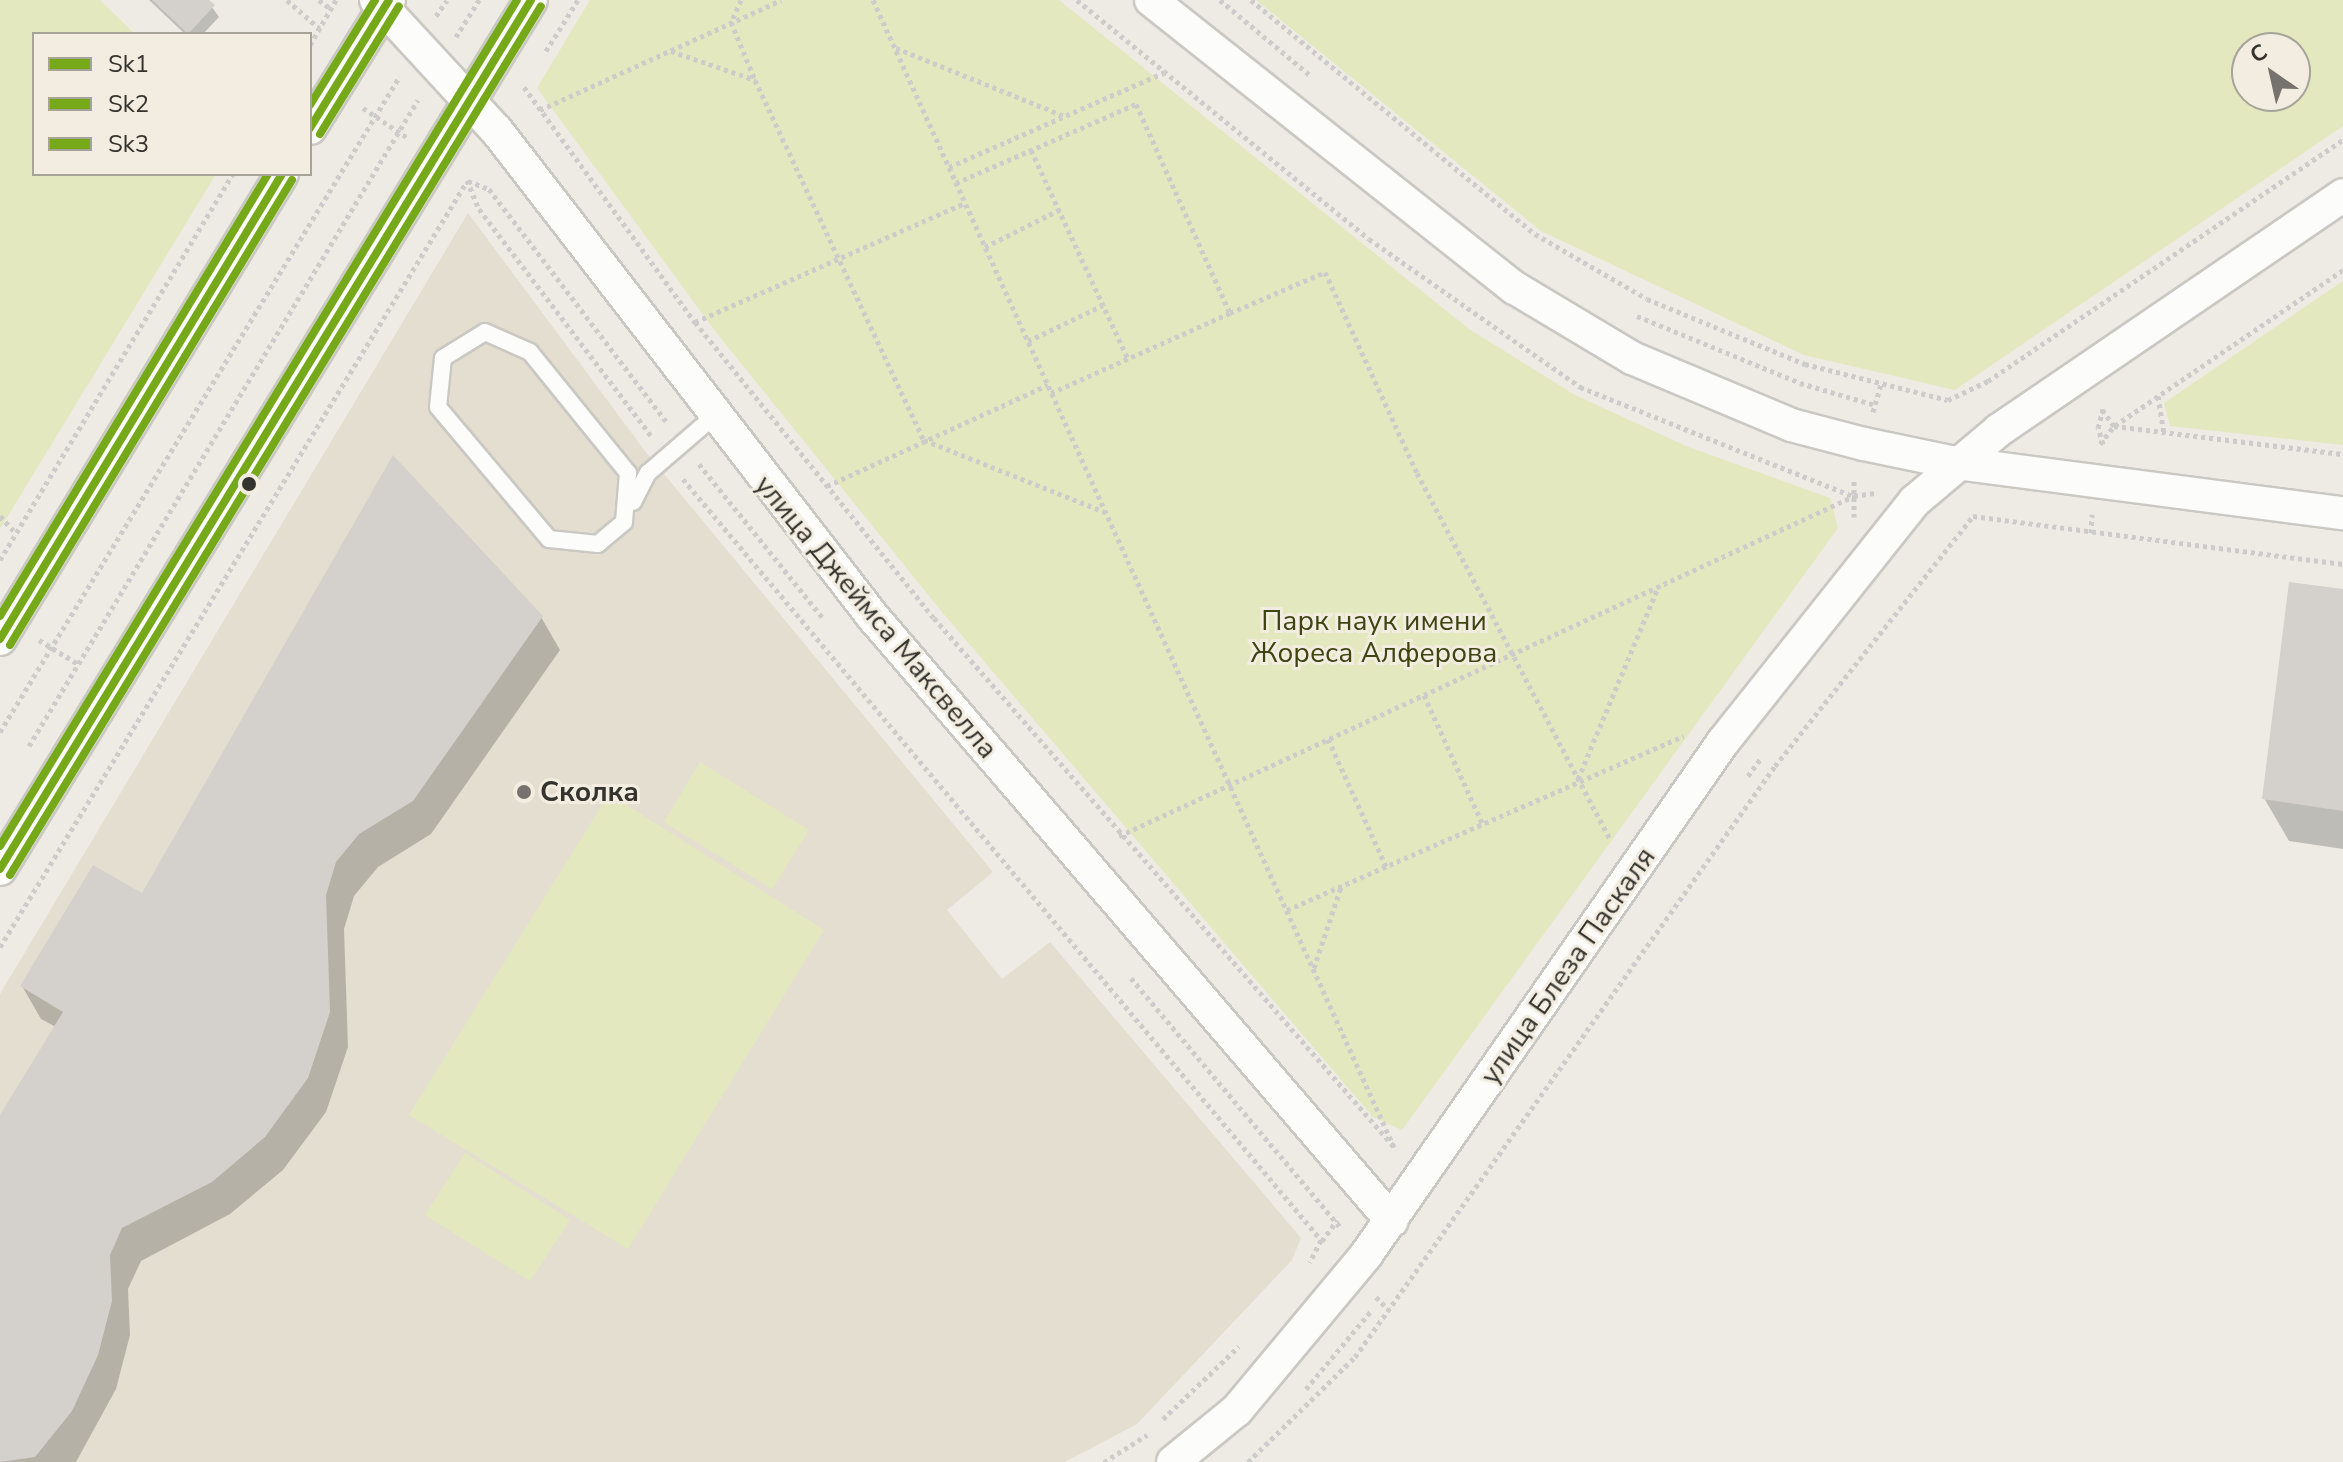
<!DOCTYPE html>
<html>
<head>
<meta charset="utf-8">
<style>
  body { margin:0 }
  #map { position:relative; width:2343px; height:1462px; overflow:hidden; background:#eeebe4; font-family:"Nunito Sans",sans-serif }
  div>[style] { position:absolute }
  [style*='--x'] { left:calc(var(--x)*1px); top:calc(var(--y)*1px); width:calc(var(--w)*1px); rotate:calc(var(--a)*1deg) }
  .built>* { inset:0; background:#e4ded0 }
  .green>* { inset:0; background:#e3e8bf }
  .shadow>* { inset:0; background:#0003 }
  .building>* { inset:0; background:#d4d1cc }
  .path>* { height:5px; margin-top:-2.5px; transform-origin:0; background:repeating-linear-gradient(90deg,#cdcccb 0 4px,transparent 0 8px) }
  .roads { filter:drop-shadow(2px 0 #cac8c2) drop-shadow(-2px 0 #cac8c2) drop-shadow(0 2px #cac8c2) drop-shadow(0 -2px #cac8c2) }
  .lane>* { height:16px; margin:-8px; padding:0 8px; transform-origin:8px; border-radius:8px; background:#fcfcfb }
  .street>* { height:32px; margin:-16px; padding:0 16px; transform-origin:16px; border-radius:16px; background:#fcfcfb }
  .bus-1>* { height:8px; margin:-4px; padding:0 4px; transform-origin:4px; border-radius:4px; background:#76a91a }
  .bus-2>* { height:8px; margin:-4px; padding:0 4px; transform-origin:4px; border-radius:4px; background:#76a91a }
  .bus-3>* { height:8px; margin:-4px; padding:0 4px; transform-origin:4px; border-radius:4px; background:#76a91a }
  .dots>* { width:22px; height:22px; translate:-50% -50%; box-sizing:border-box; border:4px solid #f2ede0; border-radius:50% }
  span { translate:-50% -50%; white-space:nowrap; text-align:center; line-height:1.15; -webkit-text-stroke:6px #f2ede0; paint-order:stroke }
  .street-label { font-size:28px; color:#35332e }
  .park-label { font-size:28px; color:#3e4511 }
  .poi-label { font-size:28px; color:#35332e; font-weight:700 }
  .left { translate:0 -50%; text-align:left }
  .legend { position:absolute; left:32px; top:32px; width:280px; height:144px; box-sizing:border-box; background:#f2ede0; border:2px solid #a6a399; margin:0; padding:10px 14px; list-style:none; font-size:24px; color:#35332e }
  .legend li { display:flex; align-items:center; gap:16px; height:40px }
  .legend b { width:40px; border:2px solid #a6a399 }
  .north { position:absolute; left:2231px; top:32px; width:80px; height:80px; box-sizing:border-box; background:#f2ede0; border:2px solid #a6a399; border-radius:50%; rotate:326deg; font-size:22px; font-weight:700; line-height:32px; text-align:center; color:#35332e }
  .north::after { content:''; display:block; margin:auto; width:28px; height:36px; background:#76736e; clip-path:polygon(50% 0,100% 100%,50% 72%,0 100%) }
</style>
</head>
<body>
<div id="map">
  <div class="built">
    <div style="clip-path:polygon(468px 213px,645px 451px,993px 872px,947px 910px,1002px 979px,1050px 942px,1301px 1238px,1292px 1260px,1137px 1424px,1065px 1462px,0 1462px,0 994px)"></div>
  </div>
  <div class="green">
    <div style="clip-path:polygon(0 0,100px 0,135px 34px,34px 34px,34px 174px,216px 174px,0 529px)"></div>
    <div style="clip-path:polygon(590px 0,1059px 0,1469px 329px,1575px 395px,1686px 446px,1830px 498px,1838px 528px,1402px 1130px,1373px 1117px,942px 612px,715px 331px,537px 88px)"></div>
    <div style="clip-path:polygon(evenodd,1256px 0,2343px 0,2343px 126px,1955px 390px,1804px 355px,1541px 231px,1256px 0,2247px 48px,2295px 48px,2295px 96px,2247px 96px,2247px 48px)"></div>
    <div style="clip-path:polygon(2343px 281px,2343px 445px,2170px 426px,2164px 403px)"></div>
    <div style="clip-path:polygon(700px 762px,809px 830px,772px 889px,664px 822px)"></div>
    <div style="clip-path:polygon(609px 794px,824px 930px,628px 1249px,409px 1115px)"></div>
    <div style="clip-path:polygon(465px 1153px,570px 1220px,530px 1281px,425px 1215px)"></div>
  </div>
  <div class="shadow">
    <div style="clip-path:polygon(149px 0,207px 0,219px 17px,203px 34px,185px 34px)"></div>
    <div style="clip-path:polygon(2343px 591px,2343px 849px,2289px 841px,2264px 798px)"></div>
    <div style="clip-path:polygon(541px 617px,560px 650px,431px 834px,378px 867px,354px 896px,344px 929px,348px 1047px,326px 1112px,283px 1170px,230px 1214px,141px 1261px,128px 1289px,130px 1335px,116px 1389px,76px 1462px,0 1462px,0 1119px,56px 1027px,41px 1019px,22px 986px)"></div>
  </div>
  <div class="building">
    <div style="clip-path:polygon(152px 0,209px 0,215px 5px,188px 34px)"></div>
    <div style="clip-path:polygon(393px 455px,543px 616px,413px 801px,359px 834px,336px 862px,326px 895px,330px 1012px,308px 1078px,265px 1137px,212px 1182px,122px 1228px,110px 1255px,112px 1301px,98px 1355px,72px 1411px,35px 1457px,0 1462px,0 1115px,63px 1012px,20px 986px,93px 865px,142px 893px)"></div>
    <div style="clip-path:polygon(2289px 582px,2343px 589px,2343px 811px,2262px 799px)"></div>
  </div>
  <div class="path">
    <div style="--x:287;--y:0;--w:43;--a:41.2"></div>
    <div style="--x:319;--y:0;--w:15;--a:37"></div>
    <div style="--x:741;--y:0;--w:24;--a:114"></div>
    <div style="--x:731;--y:22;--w:63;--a:67.5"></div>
    <div style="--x:755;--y:80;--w:398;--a:64.9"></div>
    <div style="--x:924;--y:440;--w:195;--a:21.7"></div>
    <div style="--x:873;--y:0;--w:1260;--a:65.57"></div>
    <div style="--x:1077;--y:0;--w:377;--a:39.3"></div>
    <div style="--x:1369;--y:239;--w:258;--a:35"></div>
    <div style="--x:1580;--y:387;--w:294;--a:21.8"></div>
    <div style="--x:1220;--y:0;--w:119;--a:39.9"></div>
    <div style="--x:1251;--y:0;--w:368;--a:39.5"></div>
    <div style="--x:1535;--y:234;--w:129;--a:30.1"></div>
    <div style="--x:1647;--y:299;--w:171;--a:22.4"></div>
    <div style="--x:1805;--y:364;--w:147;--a:14.1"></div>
    <div style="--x:1948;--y:400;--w:44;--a:-25.4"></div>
    <div style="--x:1988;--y:381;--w:429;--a:-34.2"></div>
    <div style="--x:436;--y:16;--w:19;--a:-55"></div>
    <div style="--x:456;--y:37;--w:44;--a:-58.1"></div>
    <div style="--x:310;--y:45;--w:52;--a:-60"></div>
    <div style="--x:896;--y:48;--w:181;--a:22"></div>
    <div style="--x:546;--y:51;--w:60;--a:-57.9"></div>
    <div style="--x:671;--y:51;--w:89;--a:19"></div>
    <div style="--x:524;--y:87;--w:291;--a:54"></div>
    <div style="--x:695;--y:322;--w:380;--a:51.1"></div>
    <div style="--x:934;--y:618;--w:702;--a:48.98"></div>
    <div style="--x:363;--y:108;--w:54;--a:33.7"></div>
    <div style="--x:540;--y:110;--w:265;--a:-24.5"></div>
    <div style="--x:1031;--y:150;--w:230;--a:65.1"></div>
    <div style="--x:949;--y:167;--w:236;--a:-23.7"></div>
    <div style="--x:467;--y:180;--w:31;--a:68"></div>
    <div style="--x:479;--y:209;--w:285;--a:52.8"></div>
    <div style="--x:468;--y:181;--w:22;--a:21"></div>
    <div style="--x:489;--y:189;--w:292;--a:52.7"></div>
    <div style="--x:956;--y:183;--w:197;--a:-23.7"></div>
    <div style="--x:1136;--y:104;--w:229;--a:65.8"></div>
    <div style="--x:1230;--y:313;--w:103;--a:-23.3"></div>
    <div style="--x:1325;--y:272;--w:221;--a:65.4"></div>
    <div style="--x:1417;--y:473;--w:416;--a:62.2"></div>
    <div style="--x:985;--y:247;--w:83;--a:-26.6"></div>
    <div style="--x:2343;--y:270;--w:277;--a:145.7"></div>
    <div style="--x:2114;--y:426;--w:231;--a:7"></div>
    <div style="--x:1637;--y:316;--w:176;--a:22.3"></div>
    <div style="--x:1800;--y:383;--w:78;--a:16.3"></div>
    <div style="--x:695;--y:322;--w:295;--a:-23.8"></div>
    <div style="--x:1028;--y:341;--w:83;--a:-25.6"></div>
    <div style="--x:1051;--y:393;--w:196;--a:-24.1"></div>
    <div style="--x:2158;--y:396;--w:36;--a:81"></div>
    <div style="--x:1873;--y:412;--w:29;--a:-74"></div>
    <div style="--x:2100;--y:444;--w:23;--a:-52"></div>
    <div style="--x:2114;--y:426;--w:22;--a:-126"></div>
    <div style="--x:2103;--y:444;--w:17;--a:-107"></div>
    <div style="--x:2098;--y:428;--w:23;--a:-75"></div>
    <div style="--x:699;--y:464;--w:198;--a:51.2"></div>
    <div style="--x:683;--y:479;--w:993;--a:50.02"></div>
    <div style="--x:1321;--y:1240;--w:25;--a:117"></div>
    <div style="--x:827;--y:486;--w:243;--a:-24.6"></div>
    <div style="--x:0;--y:516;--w:23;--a:47"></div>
    <div style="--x:1854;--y:517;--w:37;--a:-90"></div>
    <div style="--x:2091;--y:533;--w:19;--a:-87"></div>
    <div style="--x:0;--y:560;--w:451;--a:-58.9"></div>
    <div style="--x:39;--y:640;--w:46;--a:31.6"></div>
    <div style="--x:1424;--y:695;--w:141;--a:65.6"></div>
    <div style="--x:0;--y:732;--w:768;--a:-58.63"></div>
    <div style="--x:1328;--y:739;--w:140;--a:65.5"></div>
    <div style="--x:29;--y:746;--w:754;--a:-58.95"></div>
    <div style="--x:1748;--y:776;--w:22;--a:-54"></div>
    <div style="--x:1578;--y:779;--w:210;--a:-67.3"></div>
    <div style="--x:1119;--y:836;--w:810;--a:-24.82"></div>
    <div style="--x:1854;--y:496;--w:21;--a:-8"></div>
    <div style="--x:1287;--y:910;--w:433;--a:-23.7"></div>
    <div style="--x:0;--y:947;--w:895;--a:-58.62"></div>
    <div style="--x:1314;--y:968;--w:85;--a:-71.6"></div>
    <div style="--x:1131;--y:978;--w:326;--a:50"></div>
    <div style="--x:1322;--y:1241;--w:26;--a:-54"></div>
    <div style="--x:1376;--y:1297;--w:18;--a:45"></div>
    <div style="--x:1306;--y:1389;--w:102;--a:-50.2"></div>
    <div style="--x:1163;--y:1419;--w:105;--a:-43.8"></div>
    <div style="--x:1104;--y:1462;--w:51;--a:-32.1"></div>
    <div style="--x:1248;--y:1462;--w:150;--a:-44.5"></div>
    <div style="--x:1355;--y:1357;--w:725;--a:-54.6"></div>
    <div style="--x:1775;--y:766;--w:319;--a:-51.6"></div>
    <div style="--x:1973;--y:516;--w:373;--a:7.4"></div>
  </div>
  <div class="roads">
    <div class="lane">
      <div style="--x:485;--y:332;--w:49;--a:24"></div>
      <div style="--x:530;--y:352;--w:156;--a:51"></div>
      <div style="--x:628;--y:473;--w:49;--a:94.7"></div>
      <div style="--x:624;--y:522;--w:34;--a:140"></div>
      <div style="--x:598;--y:544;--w:49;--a:-174.2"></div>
      <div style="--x:549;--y:539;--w:172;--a:-130.1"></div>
      <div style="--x:438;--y:407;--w:49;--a:-84.2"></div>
      <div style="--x:443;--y:358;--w:49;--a:-31.8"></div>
      <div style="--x:633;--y:502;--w:33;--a:-63"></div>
      <div style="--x:648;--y:473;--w:86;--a:-40.7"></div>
    </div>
    <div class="street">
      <div style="--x:376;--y:0;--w:178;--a:47.3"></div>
      <div style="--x:497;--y:131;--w:614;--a:52.27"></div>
      <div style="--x:873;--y:617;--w:796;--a:49.33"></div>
      <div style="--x:1151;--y:0;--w:464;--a:38.4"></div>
      <div style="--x:1515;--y:288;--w:136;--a:30.9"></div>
      <div style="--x:1632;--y:358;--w:173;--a:22.8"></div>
      <div style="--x:1791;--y:425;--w:75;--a:14.6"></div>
      <div style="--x:1864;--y:444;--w:94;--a:11.7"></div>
      <div style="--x:1956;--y:463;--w:390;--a:7.4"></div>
      <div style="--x:310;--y:128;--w:150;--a:-58.3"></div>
      <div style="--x:0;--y:639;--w:544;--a:-58.77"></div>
      <div style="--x:0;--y:869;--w:1018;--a:-58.57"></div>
      <div style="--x:1173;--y:1462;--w:82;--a:-39.1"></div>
      <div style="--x:1237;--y:1410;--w:202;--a:-50.2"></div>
      <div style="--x:1366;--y:1255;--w:625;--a:-55.17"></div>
      <div style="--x:1723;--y:742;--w:308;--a:-51.5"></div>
      <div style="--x:1915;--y:501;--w:110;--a:-40.2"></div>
      <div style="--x:1999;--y:430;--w:417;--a:-34.3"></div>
    </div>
  </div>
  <div class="bus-1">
    <div style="--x:310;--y:128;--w:150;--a:-58.3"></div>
    <div style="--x:0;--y:639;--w:544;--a:-58.77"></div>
    <div style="--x:0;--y:869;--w:1018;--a:-58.57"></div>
  </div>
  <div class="bus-2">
    <div style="--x:320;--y:134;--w:150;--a:-58.3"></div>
    <div style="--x:10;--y:645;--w:544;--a:-58.77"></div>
    <div style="--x:10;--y:875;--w:1018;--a:-58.57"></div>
  </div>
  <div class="bus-3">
    <div style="--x:310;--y:105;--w:123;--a:-58.2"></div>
    <div style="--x:0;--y:616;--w:517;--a:-58.77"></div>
    <div style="--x:0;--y:846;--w:991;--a:-58.57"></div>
  </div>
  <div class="dots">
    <div style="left:249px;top:484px;background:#35332e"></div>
    <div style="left:524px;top:792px;background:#76736e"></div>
  </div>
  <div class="street-label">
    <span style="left:876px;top:617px;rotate:50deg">улица Джеймса Максвелла</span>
    <span style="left:1568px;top:966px;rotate:-55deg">улица Блеза Паскаля</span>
  </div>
  <div class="park-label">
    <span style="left:1374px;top:637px">Парк наук имени<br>Жореса Алферова</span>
  </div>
  <div class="poi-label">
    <span class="left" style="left:540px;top:792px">Сколка</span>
  </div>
  <ul class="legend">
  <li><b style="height:10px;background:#76a91a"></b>Sk1</li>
  <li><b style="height:10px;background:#76a91a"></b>Sk2</li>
  <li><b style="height:10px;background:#76a91a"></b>Sk3</li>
  </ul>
  <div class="north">С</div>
</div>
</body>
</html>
